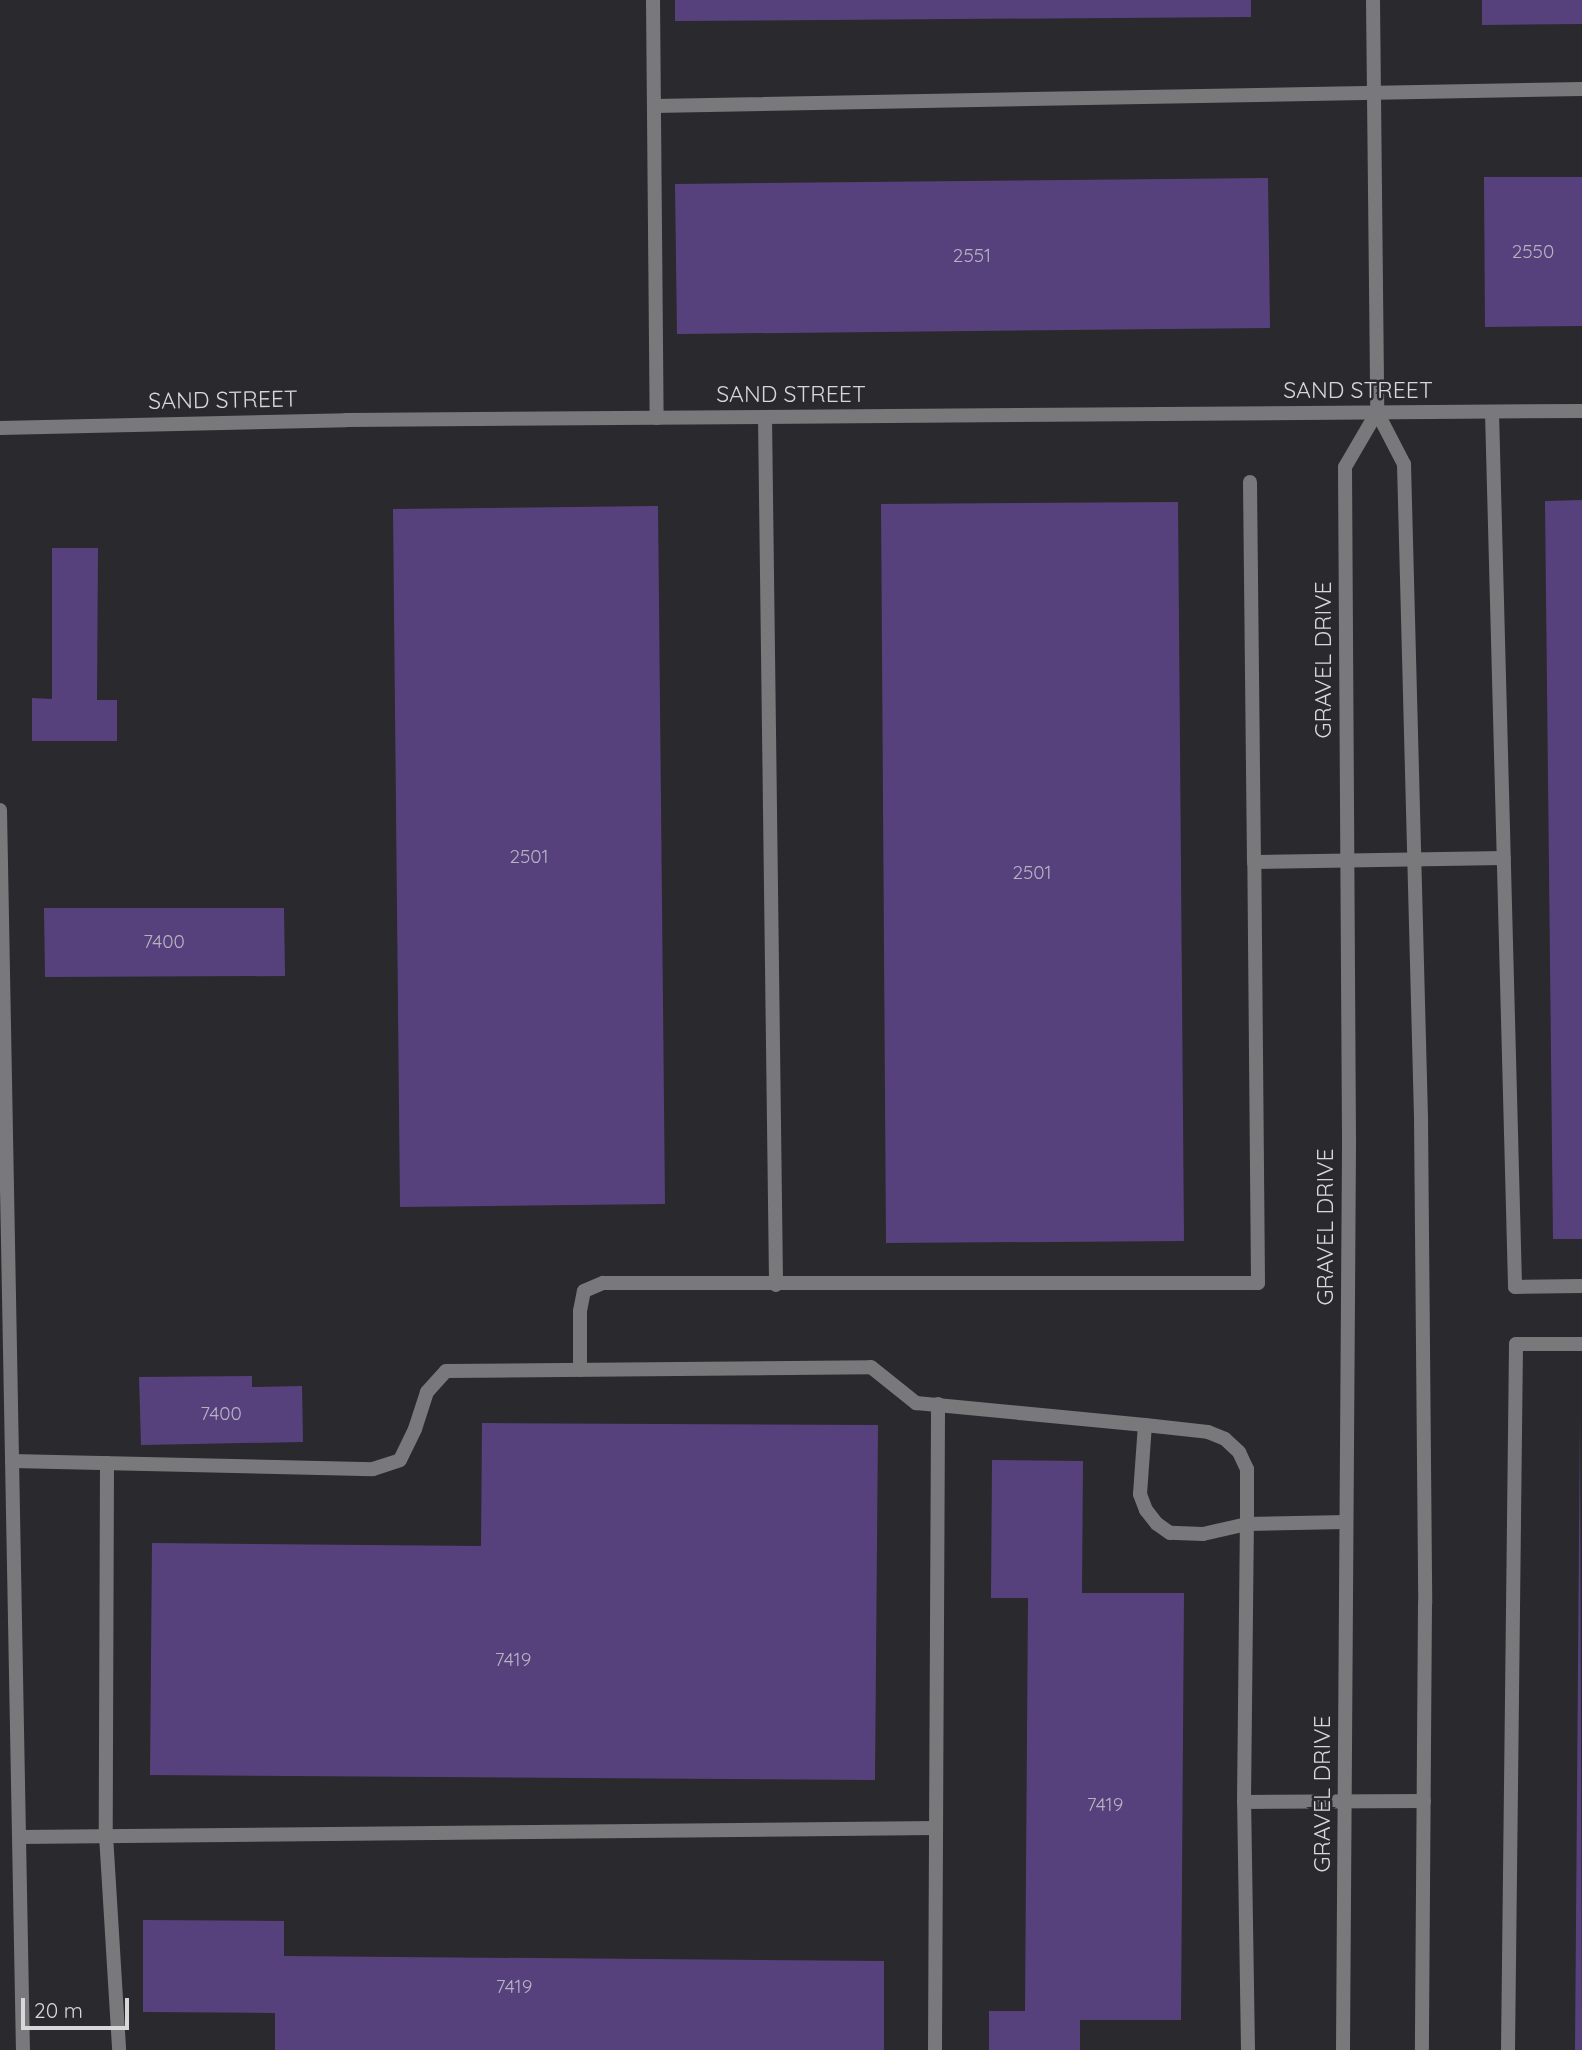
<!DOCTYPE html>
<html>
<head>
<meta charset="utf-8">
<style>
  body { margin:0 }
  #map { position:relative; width:1582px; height:2050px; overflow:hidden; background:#2a292d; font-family:Quicksand,sans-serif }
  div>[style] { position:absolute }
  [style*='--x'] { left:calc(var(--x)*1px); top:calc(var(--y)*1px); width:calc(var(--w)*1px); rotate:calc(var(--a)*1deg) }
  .building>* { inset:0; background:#57417d }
  .service>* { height:14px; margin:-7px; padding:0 7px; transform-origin:7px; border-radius:7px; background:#79787b }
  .minor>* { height:14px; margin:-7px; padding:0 7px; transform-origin:7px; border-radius:7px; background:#79787b }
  span { translate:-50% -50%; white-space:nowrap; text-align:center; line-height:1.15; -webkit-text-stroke:5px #2a292d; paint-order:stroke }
  .number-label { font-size:19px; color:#b7b2c2 }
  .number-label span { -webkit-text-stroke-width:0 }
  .street-label { font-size:23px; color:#d7d7d9 }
  .scale { position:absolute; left:21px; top:1998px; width:108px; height:32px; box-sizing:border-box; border:4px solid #d7d7d9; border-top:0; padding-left:9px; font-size:21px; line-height:24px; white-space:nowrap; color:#d7d7d9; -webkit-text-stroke:5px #2a292d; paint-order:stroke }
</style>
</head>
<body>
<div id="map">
  <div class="building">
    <div style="clip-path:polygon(675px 0,1251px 0,1251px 17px,675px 21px)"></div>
    <div style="clip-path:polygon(1482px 0,1582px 0,1582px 24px,1482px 25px)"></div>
    <div style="clip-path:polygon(1484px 177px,1582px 177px,1582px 326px,1485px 327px)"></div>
    <div style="clip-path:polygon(1268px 178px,1270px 328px,677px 334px,675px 184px)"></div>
    <div style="clip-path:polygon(1582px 500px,1582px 1239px,1553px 1239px,1545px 501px)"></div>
    <div style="clip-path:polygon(1178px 502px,1184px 1241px,886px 1243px,881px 504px)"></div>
    <div style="clip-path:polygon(658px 506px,665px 1204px,400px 1207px,393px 509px)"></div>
    <div style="clip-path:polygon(52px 548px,98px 548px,97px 700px,117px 700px,117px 741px,32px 741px,32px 698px,52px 699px)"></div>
    <div style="clip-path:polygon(44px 908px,284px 908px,285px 976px,45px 977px)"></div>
    <div style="clip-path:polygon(252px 1376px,252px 1387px,302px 1386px,303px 1442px,141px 1445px,139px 1377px)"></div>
    <div style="clip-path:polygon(1580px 1414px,1582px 2050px,1575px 2050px)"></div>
    <div style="clip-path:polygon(482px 1423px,878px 1425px,875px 1780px,150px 1775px,152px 1543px,481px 1546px)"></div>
    <div style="clip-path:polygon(992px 1460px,1083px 1461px,1082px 1593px,1184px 1593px,1181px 2020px,1080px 2020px,1080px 2050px,989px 2050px,989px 2011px,1025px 2011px,1028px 1598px,991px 1598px)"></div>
    <div style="clip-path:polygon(143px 1920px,284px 1921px,284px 1956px,884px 1961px,884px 2050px,275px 2050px,275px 2013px,143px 2012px)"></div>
  </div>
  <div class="service">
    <div style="--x:653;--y:0;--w:418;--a:89.5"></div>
    <div style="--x:654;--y:106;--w:928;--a:-1.05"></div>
    <div style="--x:1492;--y:412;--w:875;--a:88.49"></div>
    <div style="--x:1515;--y:1287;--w:67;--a:-0.9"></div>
    <div style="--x:765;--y:417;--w:868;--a:89.27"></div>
    <div style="--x:1250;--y:482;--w:380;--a:89.4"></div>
    <div style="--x:0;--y:810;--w:1240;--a:88.94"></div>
    <div style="--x:580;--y:1370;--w:59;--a:-90"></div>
    <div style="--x:580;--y:1311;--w:20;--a:-79"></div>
    <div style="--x:584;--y:1291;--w:21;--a:-23"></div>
    <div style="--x:603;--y:1283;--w:655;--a:0"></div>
    <div style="--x:1258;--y:1283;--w:421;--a:-90.5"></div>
    <div style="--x:1254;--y:862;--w:250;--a:-0.9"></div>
    <div style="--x:1145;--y:1425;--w:63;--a:6.3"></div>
    <div style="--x:1208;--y:1432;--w:18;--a:22"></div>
    <div style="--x:1225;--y:1439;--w:19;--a:43"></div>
    <div style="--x:1239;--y:1452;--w:19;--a:65"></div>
    <div style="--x:1247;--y:1469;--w:55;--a:90"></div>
    <div style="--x:1247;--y:1524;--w:45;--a:167.2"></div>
    <div style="--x:1203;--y:1534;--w:33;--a:-178"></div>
    <div style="--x:1170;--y:1533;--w:16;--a:-145"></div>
    <div style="--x:1157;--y:1524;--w:18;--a:-128"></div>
    <div style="--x:1146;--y:1510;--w:17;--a:-111"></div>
    <div style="--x:1140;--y:1494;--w:69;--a:-85.9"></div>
    <div style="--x:12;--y:1461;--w:361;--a:1.3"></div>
    <div style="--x:373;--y:1469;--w:28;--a:-18"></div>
    <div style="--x:400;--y:1460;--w:34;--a:-64"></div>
    <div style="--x:415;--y:1429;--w:39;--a:-72"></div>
    <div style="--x:427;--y:1392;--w:28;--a:-48"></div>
    <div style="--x:446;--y:1371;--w:425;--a:-0.5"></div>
    <div style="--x:871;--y:1367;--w:58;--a:38.7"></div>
    <div style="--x:916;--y:1403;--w:230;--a:5.5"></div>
    <div style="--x:107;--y:1463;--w:372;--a:90.2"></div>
    <div style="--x:106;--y:1835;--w:215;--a:86.5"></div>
    <div style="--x:1244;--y:1802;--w:180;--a:-0.3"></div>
    <div style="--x:19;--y:1837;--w:917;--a:-0.56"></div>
    <div style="--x:935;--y:2050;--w:646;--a:-89.73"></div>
    <div style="--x:1248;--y:2050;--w:248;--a:-90.9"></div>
    <div style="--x:1244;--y:1802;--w:278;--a:-89.4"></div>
    <div style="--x:1247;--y:1524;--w:99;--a:-1.2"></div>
    <div style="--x:1508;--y:2050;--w:706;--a:-89.35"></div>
    <div style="--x:1516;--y:1344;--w:66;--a:0"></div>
  </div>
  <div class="minor">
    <div style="--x:1373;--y:0;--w:412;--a:89.4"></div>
    <div style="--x:1377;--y:412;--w:59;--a:62.6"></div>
    <div style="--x:1404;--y:464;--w:653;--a:88.51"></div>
    <div style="--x:1421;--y:1117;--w:486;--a:89.5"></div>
    <div style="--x:1425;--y:1603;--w:447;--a:90.4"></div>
    <div style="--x:0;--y:428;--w:346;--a:-1.3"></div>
    <div style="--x:346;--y:420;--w:1236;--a:-0.42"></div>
    <div style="--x:1343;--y:2050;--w:909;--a:-89.62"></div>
    <div style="--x:1349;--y:1141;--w:674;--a:-90.34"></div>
    <div style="--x:1345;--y:467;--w:64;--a:-59.8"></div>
  </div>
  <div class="number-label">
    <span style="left:1533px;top:252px">2550</span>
    <span style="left:972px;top:256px">2551</span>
    <span style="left:529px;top:857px">2501</span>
    <span style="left:1032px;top:873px">2501</span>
    <span style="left:164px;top:942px">7400</span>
    <span style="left:221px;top:1414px">7400</span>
    <span style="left:513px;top:1660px">7419</span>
    <span style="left:1105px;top:1805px">7419</span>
    <span style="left:514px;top:1987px">7419</span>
  </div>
  <div class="street-label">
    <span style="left:1358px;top:390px">SAND STREET</span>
    <span style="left:791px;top:394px">SAND STREET</span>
    <span style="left:223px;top:400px;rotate:-1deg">SAND STREET</span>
    <span style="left:1323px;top:660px;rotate:-90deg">GRAVEL DRIVE</span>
    <span style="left:1325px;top:1227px;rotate:-90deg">GRAVEL DRIVE</span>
    <span style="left:1322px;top:1794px;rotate:-90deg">GRAVEL DRIVE</span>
  </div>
  <div class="scale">20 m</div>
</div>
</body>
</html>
